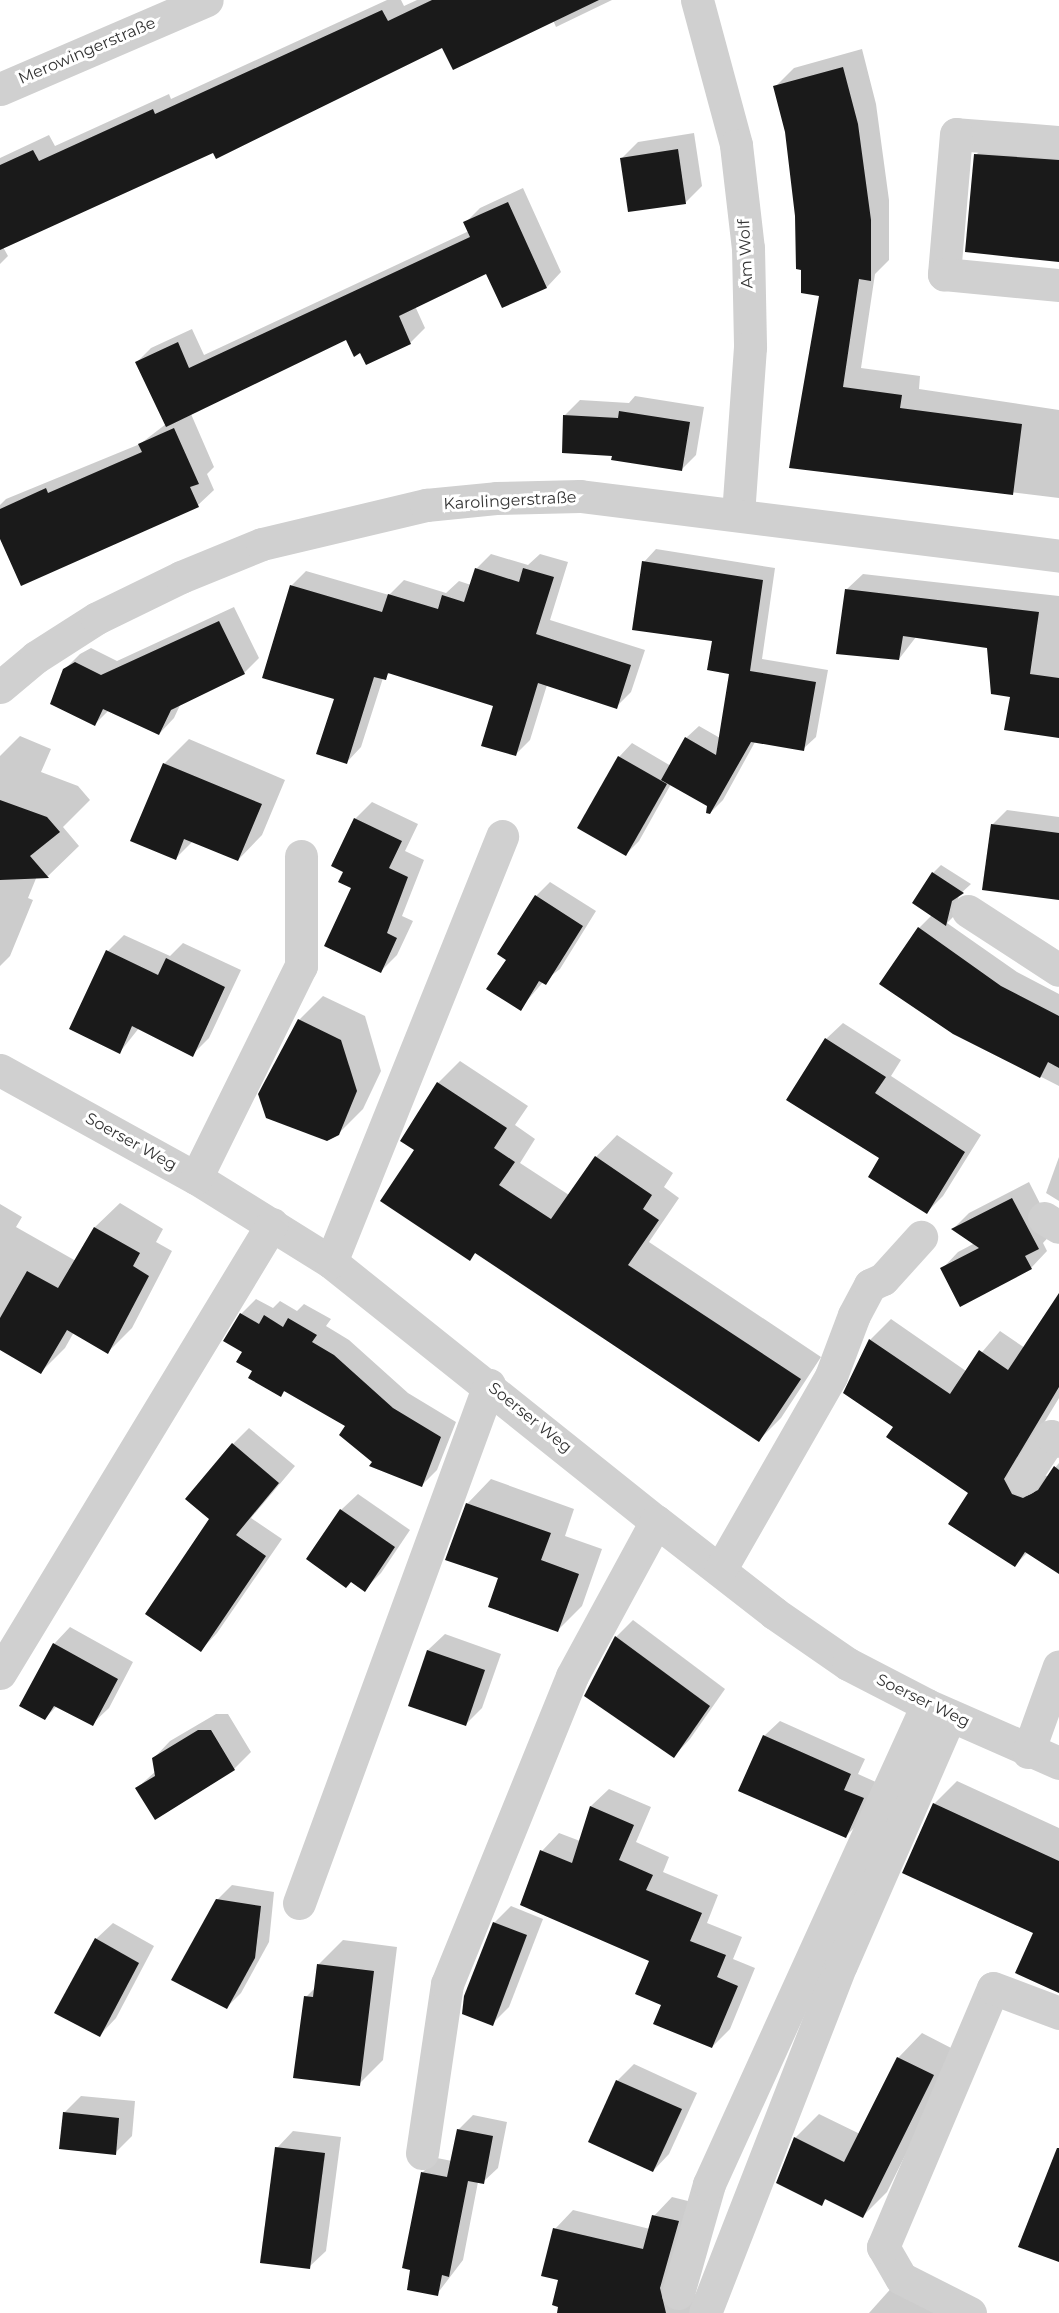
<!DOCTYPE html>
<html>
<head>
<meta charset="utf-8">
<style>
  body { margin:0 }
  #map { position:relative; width:1059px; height:2313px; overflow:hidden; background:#fff; font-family:Montserrat,sans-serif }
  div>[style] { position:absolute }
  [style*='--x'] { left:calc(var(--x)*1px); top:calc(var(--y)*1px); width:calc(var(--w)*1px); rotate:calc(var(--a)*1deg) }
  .shadow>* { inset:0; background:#0003 }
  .building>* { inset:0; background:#1a1a1a }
  .minor>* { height:33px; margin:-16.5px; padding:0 16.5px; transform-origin:16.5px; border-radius:16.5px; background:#d0d0d0 }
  span { translate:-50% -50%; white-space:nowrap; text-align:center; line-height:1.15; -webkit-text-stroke:6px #fff; paint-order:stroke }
  .street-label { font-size:16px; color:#333 }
</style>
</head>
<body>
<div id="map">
  <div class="shadow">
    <div style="clip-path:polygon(387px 0,401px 0,404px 6px,417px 0,612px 0,556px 27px,553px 20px,443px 46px,3px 247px,8px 256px,0 264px,0 158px,49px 135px,55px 146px,169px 94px,171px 99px)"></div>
    <div style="clip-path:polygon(862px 49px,876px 104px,889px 200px,889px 260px,875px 274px,861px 368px,920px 376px,919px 389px,1059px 410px,1059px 498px,791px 466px,821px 294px,803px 269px,786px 132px,775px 87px,794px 68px)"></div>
    <div style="clip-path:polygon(1002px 128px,1059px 132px,1059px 260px,976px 155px)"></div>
    <div style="clip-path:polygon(694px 133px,702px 186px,685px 203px,622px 158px,638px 142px)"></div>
    <div style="clip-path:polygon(523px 188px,561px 272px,547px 287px,487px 272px,415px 306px,425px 328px,411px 342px,367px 363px,361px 351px,347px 338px,191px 414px,214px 467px,207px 474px,214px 490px,198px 505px,22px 584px,0 535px,0 505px,6px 499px,140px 444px,166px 424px,137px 362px,151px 348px,192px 329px,204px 355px,469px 231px,465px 223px,480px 208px)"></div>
    <div style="clip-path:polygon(635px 396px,704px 407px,696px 455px,681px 470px,614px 455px,565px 415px,580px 400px,629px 403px)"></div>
    <div style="clip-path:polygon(656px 549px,775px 568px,762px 659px,828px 670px,816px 737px,803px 749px,755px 742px,723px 800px,710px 813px,709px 806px,671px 784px,639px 841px,626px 854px,619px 757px,632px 743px,671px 766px,686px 738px,699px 726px,720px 738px,731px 672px,713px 640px,644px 562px)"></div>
    <div style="clip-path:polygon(491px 554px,528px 565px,540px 554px,568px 562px,550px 620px,645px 650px,631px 692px,616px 707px,547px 685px,530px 740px,515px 755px,495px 705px,391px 672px,383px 678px,361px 747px,347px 762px,335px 698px,292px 585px,306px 571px,389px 595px,404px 580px,446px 593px,459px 581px,471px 585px,476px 569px)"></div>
    <div style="clip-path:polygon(863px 574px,1059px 596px,1059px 736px,1011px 695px,988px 647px,916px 637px,899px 659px,847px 589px)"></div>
    <div style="clip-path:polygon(234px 607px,259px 658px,244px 673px,181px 703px,174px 718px,159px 734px,109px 710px,95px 724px,64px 670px,80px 654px,91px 648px,117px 661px)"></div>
    <div style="clip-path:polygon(20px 736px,51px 749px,41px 772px,78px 786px,90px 800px,63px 827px,79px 846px,48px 876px,37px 876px,28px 898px,33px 900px,10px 956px,0 966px,0 756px)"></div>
    <div style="clip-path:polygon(189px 739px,285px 780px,262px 835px,238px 860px,193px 841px,176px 858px,132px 840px,165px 763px)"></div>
    <div style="clip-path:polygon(372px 802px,418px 824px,405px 851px,424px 860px,402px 916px,413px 921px,397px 955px,380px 972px,345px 872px,355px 819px)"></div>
    <div style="clip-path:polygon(1007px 810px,1059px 817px,1059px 898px,992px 825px)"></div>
    <div style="clip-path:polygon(941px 865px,971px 884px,959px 895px,954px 916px,947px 923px,1017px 972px,1059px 994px,1059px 1086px,953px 1032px,919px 928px,932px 915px,933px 873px)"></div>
    <div style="clip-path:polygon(550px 882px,596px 911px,560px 969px,543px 982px,520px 1009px,508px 959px,536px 896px)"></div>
    <div style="clip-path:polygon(124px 935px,170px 956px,183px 943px,241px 970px,209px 1038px,192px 1055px,139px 1028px,120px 1052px,108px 951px)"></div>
    <div style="clip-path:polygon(323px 996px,365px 1016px,381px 1071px,363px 1109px,338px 1134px,299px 1020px)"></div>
    <div style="clip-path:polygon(843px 1023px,901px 1060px,891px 1076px,981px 1135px,943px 1196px,927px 1212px,882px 1158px,826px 1039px)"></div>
    <div style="clip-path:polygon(460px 1061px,528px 1106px,515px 1125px,535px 1139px,520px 1163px,569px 1195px,596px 1157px,617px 1135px,673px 1173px,664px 1187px,679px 1198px,649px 1242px,821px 1357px,781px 1418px,759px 1440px,476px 1252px,470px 1259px,416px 1150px,402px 1140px,438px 1083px)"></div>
    <div style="clip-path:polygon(1059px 1157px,1059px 1201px,1046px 1193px)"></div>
    <div style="clip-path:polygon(1029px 1182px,1054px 1231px,1043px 1243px,1047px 1251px,1031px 1268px,942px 1269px,958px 1252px,975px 1243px,953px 1229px,969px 1213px)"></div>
    <div style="clip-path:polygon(120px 1203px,163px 1229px,156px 1242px,172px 1251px,132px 1328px,108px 1352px,74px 1332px,65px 1348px,41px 1372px,0 1348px,0 1204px,22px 1217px,16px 1227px,76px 1261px,95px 1227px)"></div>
    <div style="clip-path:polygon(256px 1299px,273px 1308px,280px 1301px,297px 1311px,304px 1304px,331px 1319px,326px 1326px,349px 1340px,408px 1393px,456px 1422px,437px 1470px,422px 1485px,375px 1462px,347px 1426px,286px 1390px,280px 1395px,254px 1370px,244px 1351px,241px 1314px)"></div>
    <div style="clip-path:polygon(1059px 1299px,1059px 1398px,1024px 1456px,1033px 1474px,1048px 1476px,1059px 1463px,1059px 1558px,1028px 1552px,1015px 1565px,970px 1492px,895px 1427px,845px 1393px,870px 1340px,891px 1319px,966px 1371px,1000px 1331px,1025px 1348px)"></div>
    <div style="clip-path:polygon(249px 1428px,295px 1466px,251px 1518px,282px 1539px,217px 1633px,201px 1650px,211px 1519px,233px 1444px)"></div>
    <div style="clip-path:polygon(491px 1479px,574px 1509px,565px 1536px,602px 1549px,582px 1606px,558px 1630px,500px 1577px,467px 1504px)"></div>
    <div style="clip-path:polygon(358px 1494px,410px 1530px,381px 1573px,364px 1590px,341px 1510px)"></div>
    <div style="clip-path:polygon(633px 1620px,725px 1689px,690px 1739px,674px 1756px,586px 1696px,616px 1637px)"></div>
    <div style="clip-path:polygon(70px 1627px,133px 1662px,109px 1708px,92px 1724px,57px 1706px,45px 1718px,54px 1644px)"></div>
    <div style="clip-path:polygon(445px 1634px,501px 1654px,482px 1708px,465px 1725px,410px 1705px,428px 1650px)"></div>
    <div style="clip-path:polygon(216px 1714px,228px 1714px,251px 1752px,234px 1769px,137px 1788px,156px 1771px,154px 1758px,170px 1741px)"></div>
    <div style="clip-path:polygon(780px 1721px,865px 1759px,858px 1774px,878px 1783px,861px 1821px,845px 1837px,764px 1736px)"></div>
    <div style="clip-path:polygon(957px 1781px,1059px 1828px,1059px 1991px,1035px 1933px,934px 1804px)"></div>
    <div style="clip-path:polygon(609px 1789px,651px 1807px,636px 1842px,669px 1857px,663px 1872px,718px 1895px,707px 1923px,742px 1937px,733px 1959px,755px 1968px,730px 2029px,712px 2047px,663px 2004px,651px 1961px,542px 1851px,559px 1833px,580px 1841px,591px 1806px)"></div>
    <div style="clip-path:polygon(232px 1885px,274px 1892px,269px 1942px,241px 1993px,226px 2008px,217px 1900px)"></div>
    <div style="clip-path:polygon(511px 1906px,543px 1919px,509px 2007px,492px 2024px,494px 1923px)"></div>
    <div style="clip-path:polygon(113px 1923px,154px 1946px,116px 2018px,100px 2035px,96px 1939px)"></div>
    <div style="clip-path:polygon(343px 1940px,397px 1947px,383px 2060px,359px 2084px,306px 1997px,316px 1987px,319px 1964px)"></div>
    <div style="clip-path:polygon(922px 2033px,957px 2051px,887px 2192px,863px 2216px,827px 2198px,821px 2204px,795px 2138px,819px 2114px,860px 2134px,898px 2058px)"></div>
    <div style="clip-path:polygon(634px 2064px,697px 2093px,669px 2154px,653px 2171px,590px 2142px,618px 2080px)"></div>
    <div style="clip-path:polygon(81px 2096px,135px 2101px,132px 2136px,115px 2153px,64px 2113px)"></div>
    <div style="clip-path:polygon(473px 2115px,507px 2122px,498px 2168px,483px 2182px,478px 2182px,463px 2260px,437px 2294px,423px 2172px,437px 2158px,452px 2161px,458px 2130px)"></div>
    <div style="clip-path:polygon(293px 2131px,341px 2137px,326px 2251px,309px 2267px,277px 2148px)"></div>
    <div style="clip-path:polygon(672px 2197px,696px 2203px,678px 2279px,718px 2313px,558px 2313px,560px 2279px,555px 2229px,573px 2210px,650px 2229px,654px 2216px)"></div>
    <div style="clip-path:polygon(895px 2284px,971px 2313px,869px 2313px)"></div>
  </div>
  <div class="building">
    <div style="clip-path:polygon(432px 0,599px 0,453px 70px,442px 48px,216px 159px,213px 153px,0 250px,0 165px,33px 150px,39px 161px,153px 109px,155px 114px,382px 10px,388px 21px)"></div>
    <div style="clip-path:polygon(843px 67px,858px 124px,871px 220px,871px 281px,859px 279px,843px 387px,902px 395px,900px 408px,1022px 424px,1013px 495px,789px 468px,819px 296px,801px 293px,801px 270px,796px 269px,795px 216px,785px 132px,773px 86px)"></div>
    <div style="clip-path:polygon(678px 149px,686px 204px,628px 212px,620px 158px)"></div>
    <div style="clip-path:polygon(974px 154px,1059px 160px,1059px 262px,965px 252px)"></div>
    <div style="clip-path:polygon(508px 202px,547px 288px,502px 308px,486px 274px,399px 316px,411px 344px,366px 365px,360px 353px,354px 357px,346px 340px,166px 427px,135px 362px,178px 342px,189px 368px,470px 237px,463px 222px)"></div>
    <div style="clip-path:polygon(619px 411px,690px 422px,682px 471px,611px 460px,612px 456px,562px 453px,563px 415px,618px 418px)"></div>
    <div style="clip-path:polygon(174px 428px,199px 484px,190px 487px,199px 507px,21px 586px,0 539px,0 509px,46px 488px,48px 493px,142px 452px,138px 444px)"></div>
    <div style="clip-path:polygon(642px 561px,763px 580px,750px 671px,816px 682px,804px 751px,751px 742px,710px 814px,706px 813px,707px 806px,661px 780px,685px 737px,716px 755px,729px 674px,707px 670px,712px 641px,632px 630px)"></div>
    <div style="clip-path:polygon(475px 568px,519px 582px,523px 568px,554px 577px,536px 634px,631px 665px,617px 709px,538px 683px,516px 756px,481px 746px,493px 706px,388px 673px,386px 680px,374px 677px,347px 764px,316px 754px,334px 699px,262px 678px,290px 585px,382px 612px,388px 594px,438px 609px,442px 595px,464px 602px)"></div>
    <div style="clip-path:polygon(845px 589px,1039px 612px,1030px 674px,1059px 678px,1059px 738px,1004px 730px,1010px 697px,991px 694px,987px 648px,903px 636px,899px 660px,836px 654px)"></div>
    <div style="clip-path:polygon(219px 621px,245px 674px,171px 710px,159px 735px,103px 709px,95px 726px,50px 704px,63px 669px,75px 662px,101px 675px)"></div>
    <div style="clip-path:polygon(618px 756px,667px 784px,626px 856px,577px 828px)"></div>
    <div style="clip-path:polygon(163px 763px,262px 804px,238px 861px,184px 839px,176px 860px,130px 841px)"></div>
    <div style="clip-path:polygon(0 800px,47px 817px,60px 832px,30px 856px,49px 878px,0 880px)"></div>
    <div style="clip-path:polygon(354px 818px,402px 841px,389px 868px,408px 877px,387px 933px,397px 938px,381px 973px,324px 946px,351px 888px,338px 882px,343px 872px,331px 866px)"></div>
    <div style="clip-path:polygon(991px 824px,1059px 833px,1059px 900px,982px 890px)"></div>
    <div style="clip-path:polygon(932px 872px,964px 893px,952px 901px,946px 926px,912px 903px)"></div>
    <div style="clip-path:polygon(535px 895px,583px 926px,546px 985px,539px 981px,521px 1011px,486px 989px,506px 960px,497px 954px)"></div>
    <div style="clip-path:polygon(918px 927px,1001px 986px,1059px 1016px,1059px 1068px,1048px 1062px,1040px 1078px,953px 1034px,879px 984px)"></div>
    <div style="clip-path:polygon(106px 950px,158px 975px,166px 958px,225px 987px,193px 1057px,132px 1026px,120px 1054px,69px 1029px)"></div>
    <div style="clip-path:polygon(298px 1019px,341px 1040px,357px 1091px,339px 1135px,327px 1141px,266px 1118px,258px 1094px)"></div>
    <div style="clip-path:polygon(825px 1038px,886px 1077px,875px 1093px,965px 1152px,927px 1214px,868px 1177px,879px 1158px,786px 1100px)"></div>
    <div style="clip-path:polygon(437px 1082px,507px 1128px,494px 1148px,515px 1162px,499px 1185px,551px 1219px,595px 1156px,652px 1195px,643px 1209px,659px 1220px,628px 1265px,801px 1379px,759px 1442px,475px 1253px,470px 1261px,380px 1201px,414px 1150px,400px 1141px)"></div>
    <div style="clip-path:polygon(1012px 1198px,1039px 1249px,1025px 1256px,1032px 1269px,960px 1307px,940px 1268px,979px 1248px,951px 1229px)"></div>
    <div style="clip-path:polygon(94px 1227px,140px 1253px,133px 1266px,149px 1276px,108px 1354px,67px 1330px,41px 1374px,0 1350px,0 1318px,27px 1271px,58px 1288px)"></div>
    <div style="clip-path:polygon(1059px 1293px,1059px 1387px,1004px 1479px,1012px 1494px,1023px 1498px,1038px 1490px,1054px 1466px,1059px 1470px,1059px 1574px,1025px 1552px,1015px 1567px,948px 1524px,968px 1493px,886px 1437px,893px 1427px,843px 1393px,869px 1339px,950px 1394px,979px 1350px,1008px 1370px)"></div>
    <div style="clip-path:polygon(240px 1313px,259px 1324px,264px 1315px,283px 1327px,288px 1318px,317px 1335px,312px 1342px,334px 1355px,393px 1408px,441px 1437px,422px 1487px,369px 1466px,372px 1462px,339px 1435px,345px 1426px,284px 1391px,281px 1397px,248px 1378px,252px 1371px,236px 1362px,242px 1352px,223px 1341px)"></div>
    <div style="clip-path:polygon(232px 1443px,279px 1483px,236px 1535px,266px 1556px,201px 1652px,145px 1614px,209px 1519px,185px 1499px)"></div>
    <div style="clip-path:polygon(466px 1503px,551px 1533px,541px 1560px,579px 1574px,558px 1632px,488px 1607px,498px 1578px,445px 1560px)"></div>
    <div style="clip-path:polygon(340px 1509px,395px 1547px,365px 1592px,351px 1582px,346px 1588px,306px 1559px)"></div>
    <div style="clip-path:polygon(615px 1636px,710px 1706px,674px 1758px,584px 1696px)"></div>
    <div style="clip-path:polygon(53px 1643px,118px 1679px,93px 1726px,54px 1706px,45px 1720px,19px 1706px)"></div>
    <div style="clip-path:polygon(427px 1650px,485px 1670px,466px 1726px,408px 1706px)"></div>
    <div style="clip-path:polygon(198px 1730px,211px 1730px,235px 1770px,155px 1820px,135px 1788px,155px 1776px,152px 1758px)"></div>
    <div style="clip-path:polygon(763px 1735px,851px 1774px,844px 1790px,864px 1798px,846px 1838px,738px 1791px)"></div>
    <div style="clip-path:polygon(933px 1803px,1059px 1861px,1059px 1993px,1015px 1973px,1033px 1933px,902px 1873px)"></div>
    <div style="clip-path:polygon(590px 1806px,634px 1825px,619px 1860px,653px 1875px,646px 1890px,702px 1913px,690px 1941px,726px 1955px,717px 1977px,738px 1986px,712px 2048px,653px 2024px,661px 2005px,635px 1994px,649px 1961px,520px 1905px,540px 1850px,572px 1863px)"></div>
    <div style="clip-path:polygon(216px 1899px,261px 1906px,255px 1958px,227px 2009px,171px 1980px)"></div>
    <div style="clip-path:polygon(493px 1922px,527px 1935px,493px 2026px,462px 2014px,464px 1996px)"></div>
    <div style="clip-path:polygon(95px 1938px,139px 1963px,100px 2037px,54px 2013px)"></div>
    <div style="clip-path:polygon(317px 1964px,374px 1971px,360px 2086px,293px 2078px,304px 1996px,313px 1997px)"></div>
    <div style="clip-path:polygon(897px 2057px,934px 2075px,863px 2218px,825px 2199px,822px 2206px,776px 2183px,794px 2137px,844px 2162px)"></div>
    <div style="clip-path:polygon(616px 2080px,682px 2109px,653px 2172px,588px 2142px)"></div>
    <div style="clip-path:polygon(63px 2112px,119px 2118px,116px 2155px,59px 2149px)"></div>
    <div style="clip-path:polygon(457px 2129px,493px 2136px,484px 2184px,468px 2181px,449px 2277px,442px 2275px,438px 2296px,407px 2290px,410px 2270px,402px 2268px,421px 2172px,447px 2177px)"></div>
    <div style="clip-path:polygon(275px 2147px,325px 2153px,310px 2269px,260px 2263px)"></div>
    <div style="clip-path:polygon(1057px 2148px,1059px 2148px,1059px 2262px,1018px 2247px)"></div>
    <div style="clip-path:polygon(652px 2215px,679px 2221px,660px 2288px,666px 2313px,557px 2313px,558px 2307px,552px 2305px,558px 2280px,541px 2276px,553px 2228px,643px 2249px)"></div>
  </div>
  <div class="minor">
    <div style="--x:697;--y:0;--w:150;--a:74.9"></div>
    <div style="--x:736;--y:145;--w:104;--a:83.4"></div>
    <div style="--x:748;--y:248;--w:99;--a:88.8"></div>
    <div style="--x:750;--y:347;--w:167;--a:94.1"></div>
    <div style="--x:0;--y:89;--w:225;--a:-23.3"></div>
    <div style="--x:1059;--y:142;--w:103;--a:-175.6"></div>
    <div style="--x:956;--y:134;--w:141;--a:94.9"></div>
    <div style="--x:944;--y:274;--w:116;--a:5.5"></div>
    <div style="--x:0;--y:687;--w:47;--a:-39.8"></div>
    <div style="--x:36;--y:657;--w:72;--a:-32.6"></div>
    <div style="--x:97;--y:618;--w:93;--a:-26"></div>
    <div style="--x:181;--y:577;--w:87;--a:-22.2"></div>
    <div style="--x:262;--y:544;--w:169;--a:-13.4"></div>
    <div style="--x:426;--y:505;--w:70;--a:-5.7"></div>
    <div style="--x:496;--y:498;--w:84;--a:-1.4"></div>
    <div style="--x:580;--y:496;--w:483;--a:7.1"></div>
    <div style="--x:968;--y:911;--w:108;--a:33"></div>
    <div style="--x:0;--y:1070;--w:224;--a:28.9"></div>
    <div style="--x:196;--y:1178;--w:159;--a:31.9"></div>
    <div style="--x:331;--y:1262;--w:416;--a:38.6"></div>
    <div style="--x:656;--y:1521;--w:150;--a:37.9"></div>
    <div style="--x:774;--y:1613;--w:90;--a:34.6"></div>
    <div style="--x:848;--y:1664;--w:89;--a:27.4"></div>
    <div style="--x:927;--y:1705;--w:144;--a:23.7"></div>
    <div style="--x:196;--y:1178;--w:237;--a:-63.7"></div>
    <div style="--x:301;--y:966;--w:110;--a:-90"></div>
    <div style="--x:1044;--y:1218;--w:17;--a:31"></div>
    <div style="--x:331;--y:1262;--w:459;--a:-68.1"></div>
    <div style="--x:1023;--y:1479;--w:51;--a:-56.9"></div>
    <div style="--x:1051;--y:1436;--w:9;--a:32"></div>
    <div style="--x:720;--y:1570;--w:224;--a:-60.2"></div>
    <div style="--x:831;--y:1376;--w:65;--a:-69.3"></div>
    <div style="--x:854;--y:1315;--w:34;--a:-62"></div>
    <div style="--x:870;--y:1285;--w:14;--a:-25"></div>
    <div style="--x:883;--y:1279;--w:57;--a:-47.9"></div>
    <div style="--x:0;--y:1673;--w:525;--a:-58.79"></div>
    <div style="--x:1028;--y:1752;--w:91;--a:-70.2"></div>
    <div style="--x:299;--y:1903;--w:552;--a:-69.86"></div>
    <div style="--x:422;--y:2153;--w:171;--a:-81.6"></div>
    <div style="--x:447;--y:1984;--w:332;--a:-67.9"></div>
    <div style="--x:572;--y:1676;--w:176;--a:-61.5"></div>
    <div style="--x:678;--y:2293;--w:113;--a:-74.1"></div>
    <div style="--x:709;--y:2184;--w:526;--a:-65.53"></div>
    <div style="--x:705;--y:2313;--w:374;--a:-68.7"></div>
    <div style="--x:841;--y:1965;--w:272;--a:-66.4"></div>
    <div style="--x:970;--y:2313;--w:77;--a:-153.1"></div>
    <div style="--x:901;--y:2278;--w:36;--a:-120"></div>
    <div style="--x:883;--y:2247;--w:281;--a:-67"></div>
    <div style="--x:993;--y:1988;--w:71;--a:20.7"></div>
  </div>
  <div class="street-label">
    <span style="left:87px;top:51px;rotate:-23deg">Merowingerstraße</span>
    <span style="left:746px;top:254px;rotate:-93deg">Am Wolf</span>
    <span style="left:510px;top:501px;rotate:-3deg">Karolingerstraße</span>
    <span style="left:131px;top:1142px;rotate:29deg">Soerser Weg</span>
    <span style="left:530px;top:1418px;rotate:39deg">Soerser Weg</span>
    <span style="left:923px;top:1701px;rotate:26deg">Soerser Weg</span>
  </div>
</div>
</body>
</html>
